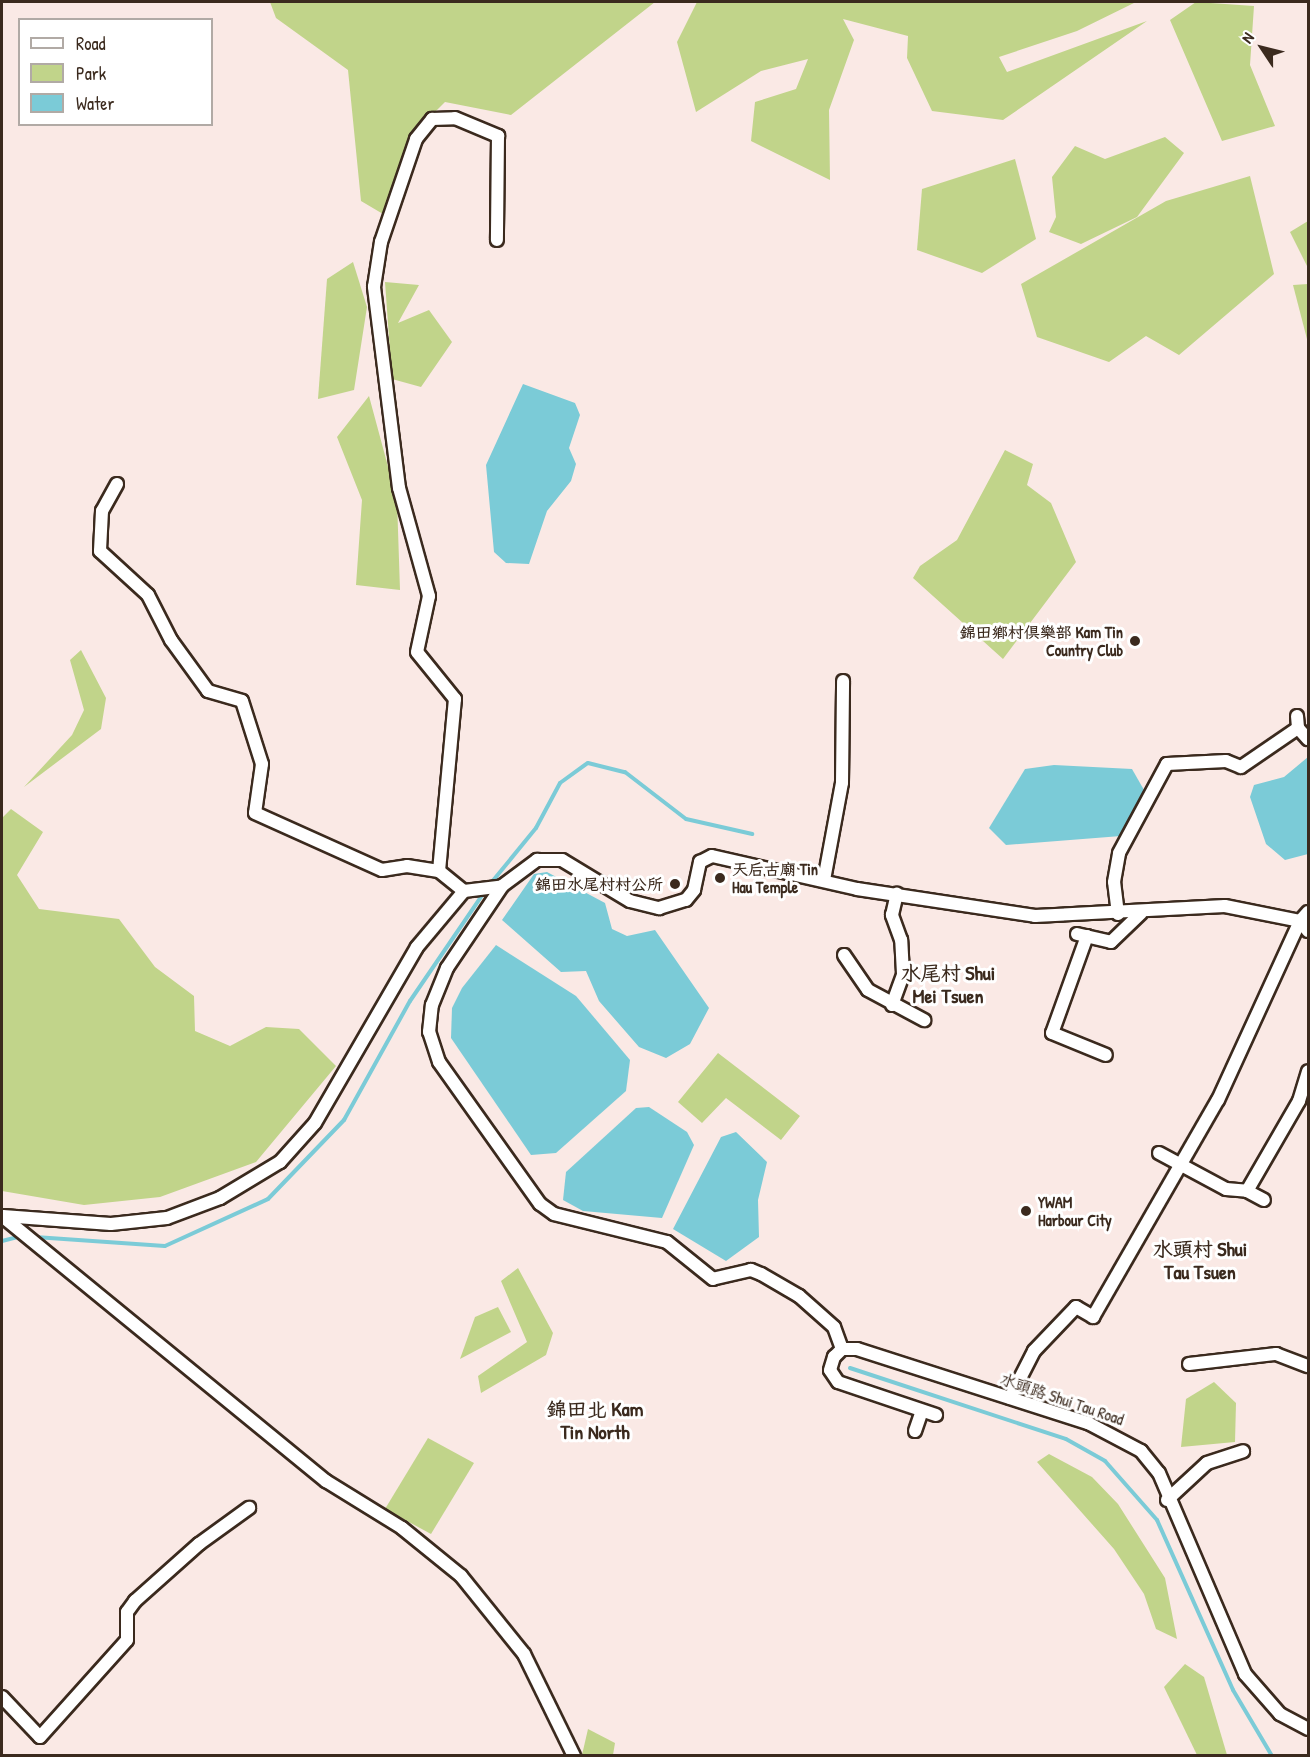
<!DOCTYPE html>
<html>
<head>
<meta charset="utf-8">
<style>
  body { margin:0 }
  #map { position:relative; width:1310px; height:1757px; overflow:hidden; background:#fae9e5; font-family:"Patrick Hand","LXGW WenKai TC",sans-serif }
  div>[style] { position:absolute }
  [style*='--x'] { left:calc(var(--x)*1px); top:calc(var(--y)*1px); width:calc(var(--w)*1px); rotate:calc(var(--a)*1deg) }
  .green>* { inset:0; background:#c1d48a }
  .water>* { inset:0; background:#7bcbd7 }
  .stream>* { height:4px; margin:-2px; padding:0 2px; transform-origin:2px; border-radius:2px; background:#7bcbd7 }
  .roads { filter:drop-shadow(2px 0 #3b2a1e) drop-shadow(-2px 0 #3b2a1e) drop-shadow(0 2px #3b2a1e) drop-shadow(0 -2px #3b2a1e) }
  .street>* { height:12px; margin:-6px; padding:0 6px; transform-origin:6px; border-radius:6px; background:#fff }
  .dots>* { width:16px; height:16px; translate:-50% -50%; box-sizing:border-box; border:3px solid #fff; border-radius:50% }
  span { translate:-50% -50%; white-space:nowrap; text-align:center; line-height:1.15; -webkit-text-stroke:6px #fff; paint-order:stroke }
  .poi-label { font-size:16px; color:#3b2a1e; font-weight:700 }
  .right { translate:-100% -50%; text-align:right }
  .left { translate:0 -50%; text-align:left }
  .street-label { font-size:16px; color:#3b2a1e }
  .quarter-label { font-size:20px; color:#3b2a1e; font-weight:700 }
  .frame { position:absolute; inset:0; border:3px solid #3b2a1e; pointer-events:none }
  .legend { position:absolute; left:18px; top:18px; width:195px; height:108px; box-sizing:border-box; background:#fff; border:2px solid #b1aaa5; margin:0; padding:8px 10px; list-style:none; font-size:18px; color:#3b2a1e }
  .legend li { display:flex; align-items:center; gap:12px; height:30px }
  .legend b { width:30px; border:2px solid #b1aaa5 }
  .north { position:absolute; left:1232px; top:18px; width:60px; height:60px; -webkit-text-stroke:4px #fff; paint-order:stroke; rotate:305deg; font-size:16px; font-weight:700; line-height:24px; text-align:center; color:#3b2a1e }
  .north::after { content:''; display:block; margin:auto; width:21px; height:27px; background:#3b2a1e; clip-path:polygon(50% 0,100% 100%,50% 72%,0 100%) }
</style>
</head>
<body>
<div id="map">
  <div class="green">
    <div style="clip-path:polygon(270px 2px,655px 2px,511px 115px,445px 102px,408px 139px,383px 214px,361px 201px,348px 70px,276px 18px)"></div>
    <div style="clip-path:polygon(697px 2px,1136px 2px,1077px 31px,999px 57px,1007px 72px,1147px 21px,1003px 120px,932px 111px,907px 58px,908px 36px,843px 19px,854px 40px,829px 110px,830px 180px,751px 141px,755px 102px,796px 89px,808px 59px,761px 71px,696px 112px,677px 42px)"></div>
    <div style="clip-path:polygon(1196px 2px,1254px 6px,1250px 65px,1275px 126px,1222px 141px,1170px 20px)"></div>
    <div style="clip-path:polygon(1165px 137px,1184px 153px,1137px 217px,1081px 244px,1049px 232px,1056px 217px,1052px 177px,1075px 146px,1105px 159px)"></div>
    <div style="clip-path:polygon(1015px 159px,1036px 239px,982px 273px,917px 250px,922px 189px)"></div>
    <div style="clip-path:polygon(1250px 176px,1274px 274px,1179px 355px,1146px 336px,1109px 362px,1037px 337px,1021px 284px,1166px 201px)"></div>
    <div style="clip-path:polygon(1308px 221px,1308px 268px,1290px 232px)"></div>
    <div style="clip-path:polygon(353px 262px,367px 307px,354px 390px,318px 399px,327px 279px)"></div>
    <div style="clip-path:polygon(385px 282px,419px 285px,398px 323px,429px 310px,452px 342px,421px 387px,392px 379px)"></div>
    <div style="clip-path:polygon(1308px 284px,1308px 343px,1293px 285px)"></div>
    <div style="clip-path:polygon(369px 396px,397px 500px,400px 590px,356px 585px,362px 500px,337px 437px)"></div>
    <div style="clip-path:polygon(1005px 450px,1033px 464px,1027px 485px,1051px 503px,1076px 562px,1003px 659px,913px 578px,920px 566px,957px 540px)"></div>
    <div style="clip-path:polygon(81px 650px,106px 698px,101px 729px,24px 787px,72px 735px,84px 710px,70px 660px)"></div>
    <div style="clip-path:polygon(11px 809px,43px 832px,17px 875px,39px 909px,119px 919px,155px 967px,194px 996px,195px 1031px,230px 1046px,266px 1027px,299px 1029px,336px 1066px,256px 1162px,160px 1197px,84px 1205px,2px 1191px,2px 818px)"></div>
    <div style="clip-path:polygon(718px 1053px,800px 1116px,781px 1140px,726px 1098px,702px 1123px,678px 1102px)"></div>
    <div style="clip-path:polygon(518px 1268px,553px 1333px,546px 1355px,481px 1393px,478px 1376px,527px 1342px,501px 1281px)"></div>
    <div style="clip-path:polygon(498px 1307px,511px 1332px,460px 1359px,475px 1317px)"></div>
    <div style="clip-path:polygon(1214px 1382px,1236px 1403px,1235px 1442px,1181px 1447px,1186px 1399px)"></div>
    <div style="clip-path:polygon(428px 1438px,474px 1463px,431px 1534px,385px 1509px)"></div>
    <div style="clip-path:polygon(1049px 1454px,1092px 1477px,1118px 1504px,1165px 1578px,1177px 1639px,1156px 1629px,1144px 1594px,1114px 1549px,1037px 1462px)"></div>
    <div style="clip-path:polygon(1185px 1664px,1204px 1677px,1227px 1755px,1197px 1755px,1164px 1687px)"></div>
    <div style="clip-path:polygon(588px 1729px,615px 1743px,613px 1755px,582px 1755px)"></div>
  </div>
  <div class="water">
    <div style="clip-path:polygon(523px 384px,575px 403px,580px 415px,569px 448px,576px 464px,571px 481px,547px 511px,529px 564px,506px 563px,494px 552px,486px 465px)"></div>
    <div style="clip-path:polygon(1308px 757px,1308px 854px,1285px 860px,1266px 844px,1250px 797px,1254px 785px,1284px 777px)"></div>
    <div style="clip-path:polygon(1054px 765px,1132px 769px,1144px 790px,1121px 836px,1006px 845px,989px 828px,1025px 769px)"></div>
    <div style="clip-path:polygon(547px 872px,605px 903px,612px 929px,627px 936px,655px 930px,709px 1008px,690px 1044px,666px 1058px,639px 1047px,599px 1001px,586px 971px,561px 972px,502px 920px,534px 874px)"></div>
    <div style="clip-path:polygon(496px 945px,576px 996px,630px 1060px,626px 1091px,556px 1153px,531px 1155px,451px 1038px,452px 1008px,462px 988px)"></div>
    <div style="clip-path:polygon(649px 1107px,687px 1132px,694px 1145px,662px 1218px,583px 1211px,563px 1200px,566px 1172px,636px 1108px)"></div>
    <div style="clip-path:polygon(736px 1132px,767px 1162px,758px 1200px,759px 1237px,726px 1261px,673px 1229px,721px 1137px)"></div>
  </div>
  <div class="stream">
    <div style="--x:491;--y:883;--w:71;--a:-50.7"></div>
    <div style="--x:536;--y:828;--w:51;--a:-61.9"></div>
    <div style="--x:560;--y:783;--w:34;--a:-36"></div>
    <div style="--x:588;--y:763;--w:38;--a:14"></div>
    <div style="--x:625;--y:772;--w:77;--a:37.6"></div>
    <div style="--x:686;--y:819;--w:68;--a:12.8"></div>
    <div style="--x:35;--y:1237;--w:130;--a:4"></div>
    <div style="--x:165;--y:1246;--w:113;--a:-24.5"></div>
    <div style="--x:268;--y:1199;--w:110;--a:-46.1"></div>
    <div style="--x:344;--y:1120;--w:136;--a:-61"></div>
    <div style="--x:410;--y:1001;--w:133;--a:-55.7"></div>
    <div style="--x:2;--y:1241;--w:21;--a:-14"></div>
    <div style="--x:850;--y:1368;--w:227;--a:18.2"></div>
    <div style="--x:1066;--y:1439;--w:45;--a:29.4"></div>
    <div style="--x:1105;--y:1461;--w:79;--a:48.6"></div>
    <div style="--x:1157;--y:1520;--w:186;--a:65.9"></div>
    <div style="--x:1233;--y:1690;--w:77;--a:59.4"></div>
  </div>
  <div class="roads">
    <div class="street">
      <div style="--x:117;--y:484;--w:31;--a:119"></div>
      <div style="--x:102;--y:511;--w:40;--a:92.9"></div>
      <div style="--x:100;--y:551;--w:65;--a:42.5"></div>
      <div style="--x:148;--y:595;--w:51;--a:62.9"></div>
      <div style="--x:171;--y:640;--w:63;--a:54"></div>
      <div style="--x:208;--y:691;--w:35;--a:16"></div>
      <div style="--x:242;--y:701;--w:66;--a:72.4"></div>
      <div style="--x:262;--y:764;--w:49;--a:98.1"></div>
      <div style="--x:255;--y:813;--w:139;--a:24.2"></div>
      <div style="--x:382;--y:870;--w:25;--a:-9"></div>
      <div style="--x:407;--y:866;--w:32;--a:9"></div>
      <div style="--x:439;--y:871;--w:32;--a:39"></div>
      <div style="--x:464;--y:891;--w:38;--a:-7"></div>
      <div style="--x:1297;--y:716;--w:12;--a:85"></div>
      <div style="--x:1298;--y:728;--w:15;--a:48"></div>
      <div style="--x:439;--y:871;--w:173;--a:-84.7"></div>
      <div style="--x:455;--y:699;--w:60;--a:-129"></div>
      <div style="--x:417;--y:652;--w:57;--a:-77.9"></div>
      <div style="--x:429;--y:596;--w:112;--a:-105.5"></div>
      <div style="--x:399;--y:488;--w:203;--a:-97.1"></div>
      <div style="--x:374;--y:287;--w:46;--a:-81.2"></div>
      <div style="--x:381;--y:242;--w:109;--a:-71.2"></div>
      <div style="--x:416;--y:139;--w:26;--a:-51"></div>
      <div style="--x:432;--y:119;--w:23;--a:-2"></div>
      <div style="--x:455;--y:118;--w:47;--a:22.7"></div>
      <div style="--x:498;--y:136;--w:104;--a:90.6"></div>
      <div style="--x:824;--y:880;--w:99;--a:-79.5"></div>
      <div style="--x:842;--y:783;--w:102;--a:-89.4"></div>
      <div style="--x:1118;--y:914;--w:32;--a:-97"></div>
      <div style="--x:1114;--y:882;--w:29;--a:-80"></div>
      <div style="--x:1119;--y:853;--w:101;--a:-61.7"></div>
      <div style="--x:1167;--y:764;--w:59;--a:-2.9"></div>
      <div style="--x:1226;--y:761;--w:16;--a:22"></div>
      <div style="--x:1241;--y:767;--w:69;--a:-34.4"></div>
      <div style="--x:1077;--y:934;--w:35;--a:13"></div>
      <div style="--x:1111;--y:942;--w:42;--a:-44"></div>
      <div style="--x:1087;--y:936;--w:103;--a:109.8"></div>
      <div style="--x:1052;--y:1033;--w:58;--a:22.2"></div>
      <div style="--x:844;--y:955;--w:42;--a:55.6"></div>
      <div style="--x:868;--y:990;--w:64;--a:28.2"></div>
      <div style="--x:892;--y:1005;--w:33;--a:-70"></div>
      <div style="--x:903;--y:974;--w:34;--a:-93"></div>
      <div style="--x:901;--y:940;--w:27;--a:-110"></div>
      <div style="--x:892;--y:915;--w:22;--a:-77"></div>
      <div style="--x:1159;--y:1153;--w:76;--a:28.2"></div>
      <div style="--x:1226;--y:1189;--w:21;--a:5"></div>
      <div style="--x:1247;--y:1191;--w:19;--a:28"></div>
      <div style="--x:1247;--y:1191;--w:104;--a:-60"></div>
      <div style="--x:1299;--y:1101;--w:31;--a:-73"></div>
      <div style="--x:2;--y:1216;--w:419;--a:39.3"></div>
      <div style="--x:326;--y:1481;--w:89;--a:31.7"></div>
      <div style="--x:402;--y:1528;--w:76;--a:39.1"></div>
      <div style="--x:461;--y:1576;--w:100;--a:51.1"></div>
      <div style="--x:524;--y:1654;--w:114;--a:63.9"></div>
      <div style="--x:3;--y:1216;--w:108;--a:4.2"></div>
      <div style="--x:111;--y:1224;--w:56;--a:-6.1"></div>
      <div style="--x:167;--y:1218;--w:57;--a:-20.7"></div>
      <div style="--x:220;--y:1198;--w:70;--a:-31"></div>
      <div style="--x:280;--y:1162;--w:52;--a:-48.1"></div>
      <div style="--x:315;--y:1123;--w:203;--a:-59.9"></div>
      <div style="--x:417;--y:947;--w:73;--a:-50"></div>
      <div style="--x:842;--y:1349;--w:23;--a:-110"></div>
      <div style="--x:834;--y:1327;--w:47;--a:-138.5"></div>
      <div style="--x:799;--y:1296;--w:44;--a:-149.9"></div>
      <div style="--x:761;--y:1274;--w:11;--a:-158"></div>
      <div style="--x:751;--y:1270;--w:39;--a:167"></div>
      <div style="--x:713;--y:1279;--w:59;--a:-141.2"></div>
      <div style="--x:667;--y:1242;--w:116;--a:-166.1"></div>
      <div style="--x:554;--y:1214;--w:17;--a:-144"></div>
      <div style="--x:540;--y:1204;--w:174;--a:-125.4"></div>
      <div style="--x:439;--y:1062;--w:32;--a:-108"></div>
      <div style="--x:429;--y:1032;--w:27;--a:-84"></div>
      <div style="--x:432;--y:1005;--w:40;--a:-68"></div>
      <div style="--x:447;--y:968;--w:99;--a:-56.1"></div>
      <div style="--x:502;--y:886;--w:44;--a:-36.6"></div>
      <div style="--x:537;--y:860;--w:25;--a:0"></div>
      <div style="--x:562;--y:860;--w:79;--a:31.1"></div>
      <div style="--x:630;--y:901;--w:30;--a:14"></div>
      <div style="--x:659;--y:908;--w:28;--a:-17"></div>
      <div style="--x:686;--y:900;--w:13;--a:-51"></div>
      <div style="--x:694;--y:890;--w:29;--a:-78"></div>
      <div style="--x:700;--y:862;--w:13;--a:-27"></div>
      <div style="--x:712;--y:856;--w:149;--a:12.8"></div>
      <div style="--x:857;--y:889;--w:180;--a:8.6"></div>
      <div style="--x:1035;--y:916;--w:190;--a:-3"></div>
      <div style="--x:1225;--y:906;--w:76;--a:11.3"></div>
      <div style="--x:1300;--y:921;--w:13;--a:51"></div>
      <div style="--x:1189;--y:1364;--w:88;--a:-6.6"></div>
      <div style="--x:1276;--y:1354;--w:34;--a:21"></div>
      <div style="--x:1010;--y:1398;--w:53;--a:-62.9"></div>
      <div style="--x:1034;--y:1351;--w:61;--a:-46.3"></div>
      <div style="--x:1076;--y:1307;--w:20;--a:30"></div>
      <div style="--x:1093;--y:1317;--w:250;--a:-60.1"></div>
      <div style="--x:1218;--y:1100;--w:197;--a:-65.4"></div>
      <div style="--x:1300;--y:921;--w:12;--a:-48"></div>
      <div style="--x:936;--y:1415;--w:103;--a:-161.4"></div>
      <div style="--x:838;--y:1382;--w:14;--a:-124"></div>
      <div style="--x:830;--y:1370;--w:14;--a:-73"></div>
      <div style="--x:834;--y:1357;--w:11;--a:-45"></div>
      <div style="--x:842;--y:1349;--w:15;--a:0"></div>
      <div style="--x:857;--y:1349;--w:243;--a:17.8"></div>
      <div style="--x:1088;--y:1423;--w:60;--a:27.8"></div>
      <div style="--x:1141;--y:1451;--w:28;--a:51"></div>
      <div style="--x:1159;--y:1473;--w:219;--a:66.8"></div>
      <div style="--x:1245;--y:1674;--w:53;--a:48.8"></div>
      <div style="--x:1280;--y:1714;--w:32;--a:28"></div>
      <div style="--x:915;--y:1431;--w:21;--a:-71"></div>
      <div style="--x:1167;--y:1500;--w:54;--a:-42.8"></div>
      <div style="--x:1207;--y:1463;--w:38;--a:-18"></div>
      <div style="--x:2;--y:1697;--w:55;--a:46.5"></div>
      <div style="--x:40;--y:1737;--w:130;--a:-48.1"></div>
      <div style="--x:127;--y:1640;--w:28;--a:-90"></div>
      <div style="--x:127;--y:1612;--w:14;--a:-54"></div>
      <div style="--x:135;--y:1601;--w:86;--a:-41.7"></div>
      <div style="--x:199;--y:1544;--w:62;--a:-35.8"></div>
    </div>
  </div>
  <div class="dots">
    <div style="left:1135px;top:641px;background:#3b2a1e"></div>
    <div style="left:720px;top:878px;background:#3b2a1e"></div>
    <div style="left:675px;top:884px;background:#3b2a1e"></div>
    <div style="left:1026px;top:1211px;background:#3b2a1e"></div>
  </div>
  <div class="poi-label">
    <span class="right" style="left:1123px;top:641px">錦田鄉村俱樂部 Kam Tin<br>Country Club</span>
    <span class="left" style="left:732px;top:878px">天后古廟 Tin<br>Hau Temple</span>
    <span class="right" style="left:663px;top:884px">錦田水尾村村公所</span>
    <span class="left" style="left:1038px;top:1211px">YWAM<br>Harbour City</span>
  </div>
  <div class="street-label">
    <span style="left:1062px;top:1399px;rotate:19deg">水頭路 Shui Tau Road</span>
  </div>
  <div class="quarter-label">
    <span style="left:948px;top:984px">水尾村 Shui<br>Mei Tsuen</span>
    <span style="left:1200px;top:1260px">水頭村 Shui<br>Tau Tsuen</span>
    <span style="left:595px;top:1420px">錦田北 Kam<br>Tin North</span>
  </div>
  <div class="frame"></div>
  <ul class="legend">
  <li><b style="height:8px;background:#fff"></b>Road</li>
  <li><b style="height:16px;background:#c1d48a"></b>Park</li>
  <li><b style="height:16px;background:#7bcbd7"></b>Water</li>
  </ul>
  <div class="north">N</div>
</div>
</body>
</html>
